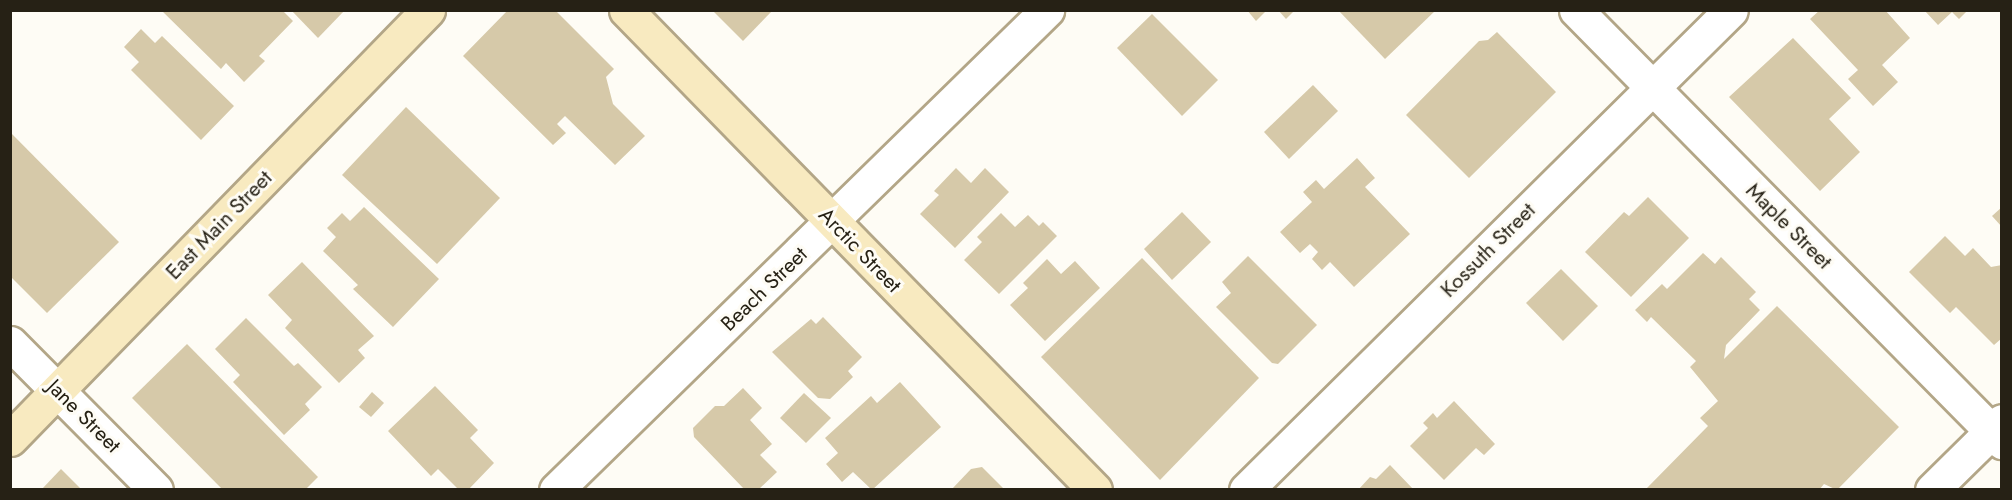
<!DOCTYPE html>
<html>
<head>
<meta charset="utf-8">
<style>
  body { margin:0 }
  #map { position:relative; width:2012px; height:500px; overflow:hidden; background:#fefcf5; font-family:Jost,sans-serif }
  div>[style] { position:absolute }
  [style*='--x'] { left:calc(var(--x)*1px); top:calc(var(--y)*1px); width:calc(var(--w)*1px); rotate:calc(var(--a)*1deg) }
  .building>* { inset:0; background:#d6c9a9 }
  .roads { filter:drop-shadow(2px 0 #b3a687) drop-shadow(-2px 0 #b3a687) drop-shadow(0 2px #b3a687) drop-shadow(0 -2px #b3a687) }
  .minor>* { height:33px; margin:-16.5px; padding:0 16.5px; transform-origin:16.5px; border-radius:16.5px; background:#fff }
  .secondary>* { height:33px; margin:-16.5px; padding:0 16.5px; transform-origin:16.5px; border-radius:16.5px; background:#f8eac0 }
  span { translate:-50% -50%; white-space:nowrap; text-align:center; line-height:1.15; -webkit-text-stroke:6px #fefcf5; paint-order:stroke }
  .street-label { font-size:21px; color:#262115 }
  .frame { position:absolute; inset:0; border:12px solid #262115; pointer-events:none }
</style>
</head>
<body>
<div id="map">
  <div class="building">
    <div style="clip-path:polygon(161px 10px,282px 10px,293px 21px,259px 56px,265px 61px,244px 82px,226px 63px,221px 69px)"></div>
    <div style="clip-path:polygon(291px 10px,345px 10px,318px 38px)"></div>
    <div style="clip-path:polygon(508px 10px,555px 10px,614px 69px,606px 77px,613px 104px,645px 136px,615px 165px,565px 116px,557px 124px,566px 133px,553px 145px,463px 56px)"></div>
    <div style="clip-path:polygon(712px 10px,773px 10px,743px 41px)"></div>
    <div style="clip-path:polygon(1247px 10px,1267px 10px,1256px 21px)"></div>
    <div style="clip-path:polygon(1278px 10px,1295px 10px,1286px 19px)"></div>
    <div style="clip-path:polygon(1338px 10px,1436px 10px,1385px 59px)"></div>
    <div style="clip-path:polygon(1820px 10px,1885px 10px,1910px 38px,1882px 65px,1898px 82px,1873px 106px,1848px 79px,1858px 70px,1810px 19px)"></div>
    <div style="clip-path:polygon(1924px 10px,1968px 10px,1959px 19px,1952px 12px,1938px 25px)"></div>
    <div style="clip-path:polygon(1152px 14px,1218px 80px,1182px 116px,1117px 48px)"></div>
    <div style="clip-path:polygon(141px 29px,155px 43px,162px 36px,234px 106px,201px 140px,131px 70px,139px 62px,124px 47px)"></div>
    <div style="clip-path:polygon(1497px 32px,1556px 92px,1469px 178px,1406px 115px,1479px 41px,1488px 40px)"></div>
    <div style="clip-path:polygon(1793px 38px,1851px 98px,1829px 119px,1860px 152px,1820px 191px,1729px 97px)"></div>
    <div style="clip-path:polygon(1313px 85px,1338px 111px,1289px 159px,1264px 132px)"></div>
    <div style="clip-path:polygon(406px 107px,500px 198px,437px 264px,342px 175px)"></div>
    <div style="clip-path:polygon(10px 132px,119px 242px,47px 313px,10px 276px)"></div>
    <div style="clip-path:polygon(1357px 158px,1375px 178px,1365px 187px,1410px 234px,1354px 287px,1330px 262px,1322px 270px,1312px 259px,1318px 252px,1310px 244px,1300px 253px,1280px 232px,1312px 202px,1303px 192px,1316px 180px,1324px 189px)"></div>
    <div style="clip-path:polygon(956px 168px,971px 183px,985px 168px,1009px 192px,955px 248px,920px 214px,939px 195px,934px 191px)"></div>
    <div style="clip-path:polygon(1648px 197px,1689px 238px,1631px 297px,1585px 252px,1624px 212px,1629px 216px)"></div>
    <div style="clip-path:polygon(364px 207px,439px 279px,393px 327px,353px 289px,358px 285px,323px 251px,336px 237px,327px 228px,342px 213px,350px 221px)"></div>
    <div style="clip-path:polygon(2002px 207px,2002px 227px,1992px 216px)"></div>
    <div style="clip-path:polygon(1182px 212px,1211px 242px,1172px 280px,1144px 249px)"></div>
    <div style="clip-path:polygon(1001px 213px,1015px 227px,1028px 215px,1039px 226px,1043px 222px,1057px 236px,999px 294px,964px 260px,982px 242px,977px 237px)"></div>
    <div style="clip-path:polygon(1945px 236px,1965px 256px,1973px 248px,1991px 267px,2002px 265px,2002px 338px,1994px 345px,1956px 307px,1950px 313px,1909px 272px)"></div>
    <div style="clip-path:polygon(1703px 253px,1715px 264px,1721px 257px,1756px 292px,1749px 299px,1760px 310px,1726px 345px,1724px 359px,1777px 306px,1899px 427px,1837px 490px,1824px 484px,1819px 490px,1645px 490px,1708px 426px,1700px 418px,1718px 401px,1690px 367px,1696px 361px,1651px 317px,1647px 322px,1635px 310px,1662px 284px,1667px 289px)"></div>
    <div style="clip-path:polygon(1248px 256px,1317px 325px,1278px 364px,1272px 363px,1216px 307px,1231px 293px,1222px 282px)"></div>
    <div style="clip-path:polygon(1142px 258px,1259px 378px,1160px 480px,1041px 357px)"></div>
    <div style="clip-path:polygon(1047px 259px,1061px 274px,1075px 261px,1100px 288px,1045px 341px,1010px 305px,1028px 288px,1023px 283px)"></div>
    <div style="clip-path:polygon(302px 262px,374px 336px,358px 350px,365px 358px,339px 383px,285px 328px,292px 320px,268px 295px)"></div>
    <div style="clip-path:polygon(1561px 269px,1598px 306px,1563px 341px,1526px 303px)"></div>
    <div style="clip-path:polygon(823px 317px,862px 357px,848px 371px,853px 377px,830px 399px,818px 398px,772px 352px,811px 319px,816px 324px)"></div>
    <div style="clip-path:polygon(246px 318px,294px 366px,298px 363px,322px 387px,305px 404px,310px 410px,284px 435px,233px 382px,240px 375px,215px 349px)"></div>
    <div style="clip-path:polygon(187px 344px,318px 477px,305px 490px,223px 490px,132px 398px)"></div>
    <div style="clip-path:polygon(900px 382px,941px 427px,872px 490px,853px 472px,842px 482px,826px 464px,838px 453px,825px 438px,871px 396px,877px 403px)"></div>
    <div style="clip-path:polygon(435px 386px,478px 430px,470px 438px,494px 463px,468px 490px,459px 490px,438px 469px,431px 476px,388px 431px)"></div>
    <div style="clip-path:polygon(743px 388px,762px 408px,750px 420px,772px 444px,760px 455px,777px 472px,758px 490px,745px 490px,694px 437px,693px 428px,715px 406px,724px 406px)"></div>
    <div style="clip-path:polygon(372px 392px,384px 403px,371px 417px,359px 407px)"></div>
    <div style="clip-path:polygon(804px 393px,831px 418px,806px 443px,780px 418px)"></div>
    <div style="clip-path:polygon(1454px 401px,1495px 444px,1484px 455px,1476px 448px,1444px 480px,1410px 446px,1428px 428px,1423px 423px,1433px 413px,1437px 418px)"></div>
    <div style="clip-path:polygon(1390px 465px,1414px 490px,1358px 490px,1370px 477px,1376px 479px)"></div>
    <div style="clip-path:polygon(982px 467px,1005px 490px,951px 490px,971px 469px)"></div>
    <div style="clip-path:polygon(61px 469px,82px 490px,41px 490px)"></div>
  </div>
  <div class="roads">
    <div class="minor">
      <div style="--x:1576;--y:10;--w:607;--a:45.4"></div>
      <div style="--x:10;--y:343;--w:207;--a:45.2"></div>
      <div style="--x:556;--y:490;--w:687;--a:-44.35"></div>
      <div style="--x:1246;--y:490;--w:682;--a:-44.7"></div>
      <div style="--x:1932;--y:490;--w:98;--a:-44.6"></div>
    </div>
    <div class="secondary">
      <div style="--x:626;--y:10;--w:671;--a:45.66"></div>
      <div style="--x:10;--y:439;--w:599;--a:-45.74"></div>
    </div>
  </div>
  <div class="street-label">
    <span style="left:219px;top:225px;rotate:-46deg">East Main Street</span>
    <span style="left:1789px;top:226px;rotate:45deg">Maple Street</span>
    <span style="left:860px;top:250px;rotate:46deg">Arctic Street</span>
    <span style="left:1488px;top:250px;rotate:-45deg">Kossuth Street</span>
    <span style="left:764px;top:289px;rotate:-44deg">Beach Street</span>
    <span style="left:84px;top:416px;rotate:45deg">Jane Street</span>
  </div>
  <div class="frame"></div>
</div>
</body>
</html>
